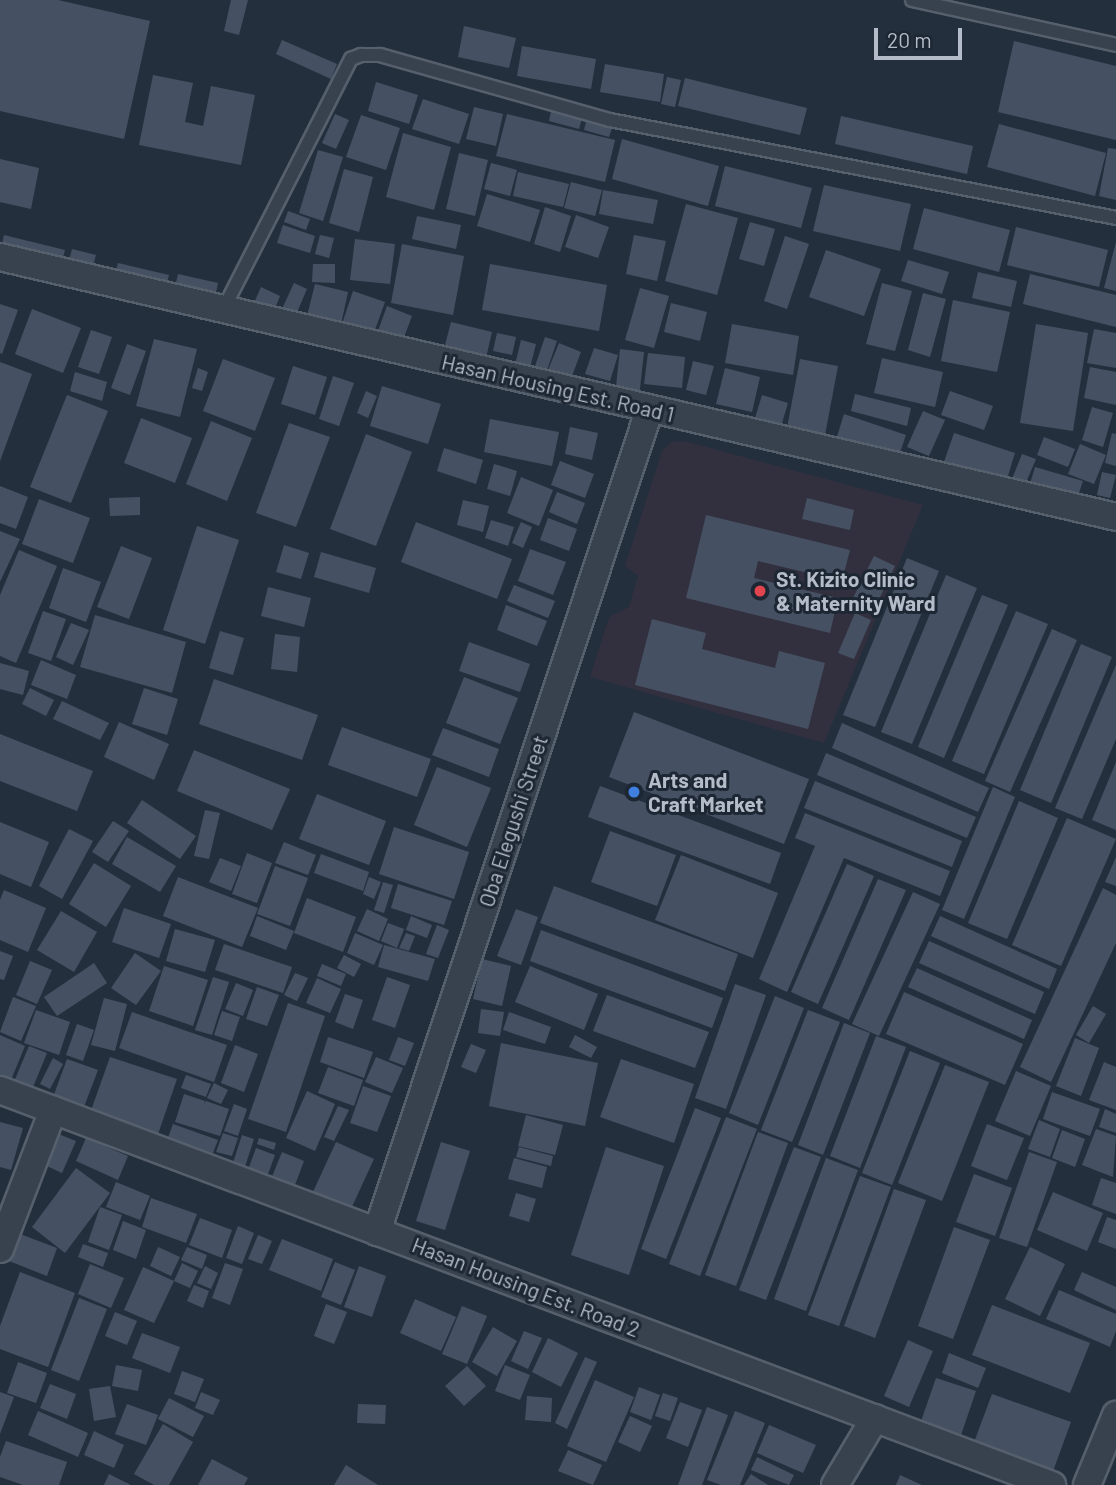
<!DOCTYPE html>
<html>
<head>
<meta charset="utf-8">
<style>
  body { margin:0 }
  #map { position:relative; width:1116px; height:1485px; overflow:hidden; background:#242f3e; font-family:Barlow,sans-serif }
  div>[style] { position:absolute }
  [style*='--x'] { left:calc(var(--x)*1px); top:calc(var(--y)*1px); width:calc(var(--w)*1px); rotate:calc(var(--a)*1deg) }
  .medical>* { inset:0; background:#32303f }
  .building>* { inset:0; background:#455162 }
  .roads { filter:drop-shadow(2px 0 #565f6c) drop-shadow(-2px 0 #565f6c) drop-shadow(0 2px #565f6c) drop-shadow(0 -2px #565f6c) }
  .service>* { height:12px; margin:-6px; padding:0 6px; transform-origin:6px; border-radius:6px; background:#38414e }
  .minor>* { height:26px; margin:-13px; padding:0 13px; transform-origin:13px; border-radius:13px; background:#38414e }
  .dots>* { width:19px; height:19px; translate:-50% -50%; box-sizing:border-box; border:4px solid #1d2633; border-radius:50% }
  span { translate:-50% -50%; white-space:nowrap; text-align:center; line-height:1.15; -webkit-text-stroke:6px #1d2633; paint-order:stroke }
  .street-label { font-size:21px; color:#b4bcc9 }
  .poi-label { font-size:21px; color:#b4bcc9; font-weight:700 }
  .left { translate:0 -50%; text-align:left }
  .scale { position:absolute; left:874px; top:28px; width:88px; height:32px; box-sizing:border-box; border:4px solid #b4bcc9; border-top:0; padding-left:9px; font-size:21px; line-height:24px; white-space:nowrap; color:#b4bcc9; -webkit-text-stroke:5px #1d2633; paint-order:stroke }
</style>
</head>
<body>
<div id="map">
  <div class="medical">
    <div style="clip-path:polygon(684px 441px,923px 505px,824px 743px,590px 677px,609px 617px,629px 607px,638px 576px,625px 566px,662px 451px,672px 442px)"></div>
  </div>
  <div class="building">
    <div style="clip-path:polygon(0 0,58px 0,150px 21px,124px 139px,0 111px)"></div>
    <div style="clip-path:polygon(231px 0,248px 0,239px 35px,224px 31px)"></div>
    <div style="clip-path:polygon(464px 26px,516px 38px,509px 68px,458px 57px)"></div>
    <div style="clip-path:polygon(282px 40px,337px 64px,331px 79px,276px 54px)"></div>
    <div style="clip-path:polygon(1014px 41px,1116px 66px,1116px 140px,998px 112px)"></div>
    <div style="clip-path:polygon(522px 46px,596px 59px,591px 89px,517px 76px)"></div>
    <div style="clip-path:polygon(605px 64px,664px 74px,660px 102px,600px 92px)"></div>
    <div style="clip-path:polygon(153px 75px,193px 83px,185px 122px,203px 126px,211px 86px,255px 95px,241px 165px,139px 145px)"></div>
    <div style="clip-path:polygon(667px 77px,681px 80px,675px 107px,661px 104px)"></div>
    <div style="clip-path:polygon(685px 78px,807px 108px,800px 135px,678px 106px)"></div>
    <div style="clip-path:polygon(376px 82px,418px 95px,409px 124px,368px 111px)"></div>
    <div style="clip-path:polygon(423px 99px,469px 114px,459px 144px,412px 129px)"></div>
    <div style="clip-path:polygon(474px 107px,503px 114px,496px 146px,466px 139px)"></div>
    <div style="clip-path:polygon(551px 111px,582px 118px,579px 129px,549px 121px)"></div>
    <div style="clip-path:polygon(335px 114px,349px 120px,336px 149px,322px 143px)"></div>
    <div style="clip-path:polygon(507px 114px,615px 140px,605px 182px,496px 156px)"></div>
    <div style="clip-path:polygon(361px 115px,400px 128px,386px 170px,346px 157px)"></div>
    <div style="clip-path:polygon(841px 116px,973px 146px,967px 174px,835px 144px)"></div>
    <div style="clip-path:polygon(587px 118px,613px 125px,609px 137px,584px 130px)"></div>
    <div style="clip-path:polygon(999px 124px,1106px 153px,1095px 196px,987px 167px)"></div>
    <div style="clip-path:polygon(403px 133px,451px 147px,434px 210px,386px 197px)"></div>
    <div style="clip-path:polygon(622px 139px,719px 166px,708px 206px,612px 179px)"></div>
    <div style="clip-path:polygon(1108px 148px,1116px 149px,1116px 200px,1099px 196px)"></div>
    <div style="clip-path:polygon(318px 150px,343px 157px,323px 221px,299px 213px)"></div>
    <div style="clip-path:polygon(459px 153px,488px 160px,475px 216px,446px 209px)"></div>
    <div style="clip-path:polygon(0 159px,39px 168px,31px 209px,0 202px)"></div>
    <div style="clip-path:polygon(491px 163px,517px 170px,510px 196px,484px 189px)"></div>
    <div style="clip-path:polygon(725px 166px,812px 188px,801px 228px,715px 206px)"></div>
    <div style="clip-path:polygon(344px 169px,373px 177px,359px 232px,329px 223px)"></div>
    <div style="clip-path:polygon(518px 172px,569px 184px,563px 207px,513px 196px)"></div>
    <div style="clip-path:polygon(571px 182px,602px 190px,595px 216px,564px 208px)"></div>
    <div style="clip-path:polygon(824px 185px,911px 204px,900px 251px,813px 231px)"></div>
    <div style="clip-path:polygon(603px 190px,658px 200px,653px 224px,599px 214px)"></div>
    <div style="clip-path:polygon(487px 194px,540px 210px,530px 242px,477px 226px)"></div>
    <div style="clip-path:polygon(686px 204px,738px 218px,717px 295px,665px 281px)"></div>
    <div style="clip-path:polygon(545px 207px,571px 216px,560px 252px,534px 244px)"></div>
    <div style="clip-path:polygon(924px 208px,1010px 230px,999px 272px,913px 249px)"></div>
    <div style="clip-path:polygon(288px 211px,310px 219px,306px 230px,284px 222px)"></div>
    <div style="clip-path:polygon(576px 215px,609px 227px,598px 258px,565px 247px)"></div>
    <div style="clip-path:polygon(417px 216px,461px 225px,456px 249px,412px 239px)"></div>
    <div style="clip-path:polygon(750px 222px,775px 229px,764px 266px,739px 259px)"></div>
    <div style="clip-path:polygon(283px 225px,315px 236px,310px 253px,277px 243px)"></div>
    <div style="clip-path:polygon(1016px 227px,1108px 250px,1099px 287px,1007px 265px)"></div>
    <div style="clip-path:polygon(4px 235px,65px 250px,60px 269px,0 255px)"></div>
    <div style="clip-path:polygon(320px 235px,334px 238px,329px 258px,315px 254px)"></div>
    <div style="clip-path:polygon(634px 235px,666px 241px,657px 281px,626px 274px)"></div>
    <div style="clip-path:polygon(785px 236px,809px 244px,787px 309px,764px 301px)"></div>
    <div style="clip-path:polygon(355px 239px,395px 244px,390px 284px,350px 280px)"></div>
    <div style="clip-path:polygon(1116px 242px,1116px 291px,1104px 288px)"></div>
    <div style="clip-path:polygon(402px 244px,464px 256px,453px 315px,391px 303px)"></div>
    <div style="clip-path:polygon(72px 249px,96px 255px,91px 274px,67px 268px)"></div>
    <div style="clip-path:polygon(826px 250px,881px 269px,864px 316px,809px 297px)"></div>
    <div style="clip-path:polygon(908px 260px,949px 272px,942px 294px,901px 281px)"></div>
    <div style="clip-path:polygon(118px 263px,169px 275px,165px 292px,114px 280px)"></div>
    <div style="clip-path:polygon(313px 264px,335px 264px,335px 283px,312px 282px)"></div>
    <div style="clip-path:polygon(490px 264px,607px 285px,599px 331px,482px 310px)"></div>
    <div style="clip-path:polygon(978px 272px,1017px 281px,1011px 307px,972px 298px)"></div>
    <div style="clip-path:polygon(178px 274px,218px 283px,214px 302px,174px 292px)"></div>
    <div style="clip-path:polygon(1030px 274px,1116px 295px,1116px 327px,1023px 304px)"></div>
    <div style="clip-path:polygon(294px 283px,307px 289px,295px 317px,281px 311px)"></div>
    <div style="clip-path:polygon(882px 283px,912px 291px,895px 351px,866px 344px)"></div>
    <div style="clip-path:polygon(315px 284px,348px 292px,341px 324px,307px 316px)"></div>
    <div style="clip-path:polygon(261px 287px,280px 296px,274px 311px,254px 303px)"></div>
    <div style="clip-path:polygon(640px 288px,669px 296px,654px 348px,625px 340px)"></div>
    <div style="clip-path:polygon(353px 291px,385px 302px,372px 338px,341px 327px)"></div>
    <div style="clip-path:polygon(923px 293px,946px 299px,930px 357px,908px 350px)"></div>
    <div style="clip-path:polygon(953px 300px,1010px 312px,997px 372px,941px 361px)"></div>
    <div style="clip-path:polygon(671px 303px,707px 312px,700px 341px,664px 332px)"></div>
    <div style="clip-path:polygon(0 304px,18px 310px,2px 354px,0 353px)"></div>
    <div style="clip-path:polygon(387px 306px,412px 316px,403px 340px,378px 331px)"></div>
    <div style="clip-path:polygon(32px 309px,81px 328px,63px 373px,15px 354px)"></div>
    <div style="clip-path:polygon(451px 322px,492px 332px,486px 358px,444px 349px)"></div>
    <div style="clip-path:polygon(732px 324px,799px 336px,793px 375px,725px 363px)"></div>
    <div style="clip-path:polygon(1036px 324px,1088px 333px,1073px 431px,1020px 423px)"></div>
    <div style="clip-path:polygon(1094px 329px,1116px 333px,1116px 368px,1087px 363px)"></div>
    <div style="clip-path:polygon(91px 330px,112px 337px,99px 374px,78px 367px)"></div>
    <div style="clip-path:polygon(497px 333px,516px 337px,512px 355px,493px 351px)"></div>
    <div style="clip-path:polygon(545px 337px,557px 341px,546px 373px,534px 369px)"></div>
    <div style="clip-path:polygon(154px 339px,197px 349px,180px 417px,136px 406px)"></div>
    <div style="clip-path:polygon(521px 340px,536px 344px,530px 368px,515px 365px)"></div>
    <div style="clip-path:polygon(559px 343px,581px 352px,569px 384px,546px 375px)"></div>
    <div style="clip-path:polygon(127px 344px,146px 351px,130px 395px,111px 388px)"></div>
    <div style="clip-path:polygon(594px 348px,618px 355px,610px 381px,585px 374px)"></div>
    <div style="clip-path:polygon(620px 349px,644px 352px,639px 398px,615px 396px)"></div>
    <div style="clip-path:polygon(648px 353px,685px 357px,682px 388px,644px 384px)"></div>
    <div style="clip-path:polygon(882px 358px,943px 372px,935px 407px,874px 393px)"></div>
    <div style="clip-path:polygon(223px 359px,275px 378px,255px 431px,203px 411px)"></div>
    <div style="clip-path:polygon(800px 359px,838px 366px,825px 435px,787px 428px)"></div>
    <div style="clip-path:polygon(693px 361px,714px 366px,706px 395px,686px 390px)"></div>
    <div style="clip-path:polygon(0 362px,32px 374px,0 461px)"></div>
    <div style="clip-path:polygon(293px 366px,327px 377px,315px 415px,281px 404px)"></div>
    <div style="clip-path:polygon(1090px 367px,1116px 372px,1116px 405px,1084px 398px)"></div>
    <div style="clip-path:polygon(198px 368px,208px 372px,202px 391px,192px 388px)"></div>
    <div style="clip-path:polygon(725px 368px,760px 377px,752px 412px,716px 404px)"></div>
    <div style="clip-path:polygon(75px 372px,107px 382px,102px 401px,70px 391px)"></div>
    <div style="clip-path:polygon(333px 376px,354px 383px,339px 426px,319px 419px)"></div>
    <div style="clip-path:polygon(382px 386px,441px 404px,428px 444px,370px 426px)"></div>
    <div style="clip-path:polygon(366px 391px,377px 396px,368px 418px,357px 413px)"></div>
    <div style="clip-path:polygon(950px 391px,993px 406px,984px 430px,941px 415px)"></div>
    <div style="clip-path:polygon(855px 394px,911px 408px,907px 426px,851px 411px)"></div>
    <div style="clip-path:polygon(67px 395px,108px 411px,71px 503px,30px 487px)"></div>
    <div style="clip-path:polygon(762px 395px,788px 403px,779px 433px,753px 425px)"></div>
    <div style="clip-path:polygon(1092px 407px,1113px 413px,1103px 447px,1082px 440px)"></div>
    <div style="clip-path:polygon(923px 411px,945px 420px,929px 456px,907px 447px)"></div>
    <div style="clip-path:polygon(844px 414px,906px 435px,896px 464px,835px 443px)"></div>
    <div style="clip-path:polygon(141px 418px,192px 438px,175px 483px,124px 463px)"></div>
    <div style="clip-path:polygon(490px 419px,559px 432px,552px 466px,484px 452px)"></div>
    <div style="clip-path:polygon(211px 421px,252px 438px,227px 501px,186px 484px)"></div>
    <div style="clip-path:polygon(289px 423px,330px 437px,296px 527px,256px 513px)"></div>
    <div style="clip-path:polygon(570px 427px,598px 433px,592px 460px,565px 454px)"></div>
    <div style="clip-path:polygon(954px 433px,1015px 453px,1006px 482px,944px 462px)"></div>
    <div style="clip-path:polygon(1112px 433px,1116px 434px,1116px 466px,1105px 463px)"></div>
    <div style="clip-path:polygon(366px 434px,412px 452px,376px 546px,330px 529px)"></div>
    <div style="clip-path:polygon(1044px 437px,1075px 449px,1068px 467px,1037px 455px)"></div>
    <div style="clip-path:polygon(1080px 444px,1106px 455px,1094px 484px,1068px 474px)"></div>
    <div style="clip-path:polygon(444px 448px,483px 460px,476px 484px,437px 471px)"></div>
    <div style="clip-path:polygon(1022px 454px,1036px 459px,1025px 485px,1012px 479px)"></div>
    <div style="clip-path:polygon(560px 461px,594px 474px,585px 498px,551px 485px)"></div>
    <div style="clip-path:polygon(494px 464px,517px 471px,510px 496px,487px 489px)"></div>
    <div style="clip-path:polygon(1035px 467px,1083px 481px,1076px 502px,1029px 487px)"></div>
    <div style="clip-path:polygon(1102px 472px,1116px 475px,1110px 498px,1097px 495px)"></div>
    <div style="clip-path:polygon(521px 477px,553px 490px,539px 526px,507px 513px)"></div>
    <div style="clip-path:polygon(0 486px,28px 497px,16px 529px,0 523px)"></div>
    <div style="clip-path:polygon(557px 492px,585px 503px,577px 524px,549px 512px)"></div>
    <div style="clip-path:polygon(140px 497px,140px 515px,110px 516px,109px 498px)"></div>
    <div style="clip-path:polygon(807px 498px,854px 510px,850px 530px,802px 519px)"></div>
    <div style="clip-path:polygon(39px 499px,90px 518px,73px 563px,22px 544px)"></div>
    <div style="clip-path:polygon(463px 500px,489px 506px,483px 532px,457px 525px)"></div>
    <div style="clip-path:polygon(706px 515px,850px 550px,842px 581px,758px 561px,754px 578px,838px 598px,830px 633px,686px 598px)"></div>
    <div style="clip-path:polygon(548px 518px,577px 529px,569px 551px,540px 540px)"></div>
    <div style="clip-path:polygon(491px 520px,514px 527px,508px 546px,485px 538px)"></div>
    <div style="clip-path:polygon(416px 522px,512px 559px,497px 599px,401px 562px)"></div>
    <div style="clip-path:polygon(521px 522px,532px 527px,523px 548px,512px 543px)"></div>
    <div style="clip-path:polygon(197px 526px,239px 540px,205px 644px,163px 630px)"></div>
    <div style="clip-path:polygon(0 531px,20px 539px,0 582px)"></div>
    <div style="clip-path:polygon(284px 545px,309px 553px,301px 579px,276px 572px)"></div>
    <div style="clip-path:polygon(121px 546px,152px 558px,129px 619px,97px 607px)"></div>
    <div style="clip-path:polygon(530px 549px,566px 562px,553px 595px,518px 581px)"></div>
    <div style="clip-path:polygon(19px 550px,57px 566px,16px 663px,0 656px,0 595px)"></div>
    <div style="clip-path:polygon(321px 552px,376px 568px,369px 593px,314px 577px)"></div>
    <div style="clip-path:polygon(874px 556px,895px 566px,873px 612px,851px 602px)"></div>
    <div style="clip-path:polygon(907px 558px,939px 571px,875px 727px,843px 715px)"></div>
    <div style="clip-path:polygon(63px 568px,101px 582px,86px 622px,49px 608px)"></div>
    <div style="clip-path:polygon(946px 575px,977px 588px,912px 744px,881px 732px)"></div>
    <div style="clip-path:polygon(514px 585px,555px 601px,548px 618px,507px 601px)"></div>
    <div style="clip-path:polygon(268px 587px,311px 598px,304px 627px,261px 616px)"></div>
    <div style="clip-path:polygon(982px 595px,1008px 605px,944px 758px,918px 747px)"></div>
    <div style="clip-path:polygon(506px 605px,547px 621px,537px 646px,497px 630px)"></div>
    <div style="clip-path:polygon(43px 611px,66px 619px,51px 661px,28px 653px)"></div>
    <div style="clip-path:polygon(1016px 611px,1048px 624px,984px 774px,952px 761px)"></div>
    <div style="clip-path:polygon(855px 613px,871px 620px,854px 659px,838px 653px)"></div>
    <div style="clip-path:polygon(95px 615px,186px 642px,172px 693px,80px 667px)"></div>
    <div style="clip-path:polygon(652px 619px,706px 633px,702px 649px,775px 668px,779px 651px,825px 663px,808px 729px,635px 685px)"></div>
    <div style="clip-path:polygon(71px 623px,89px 630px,73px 665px,56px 657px)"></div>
    <div style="clip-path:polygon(1052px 629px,1077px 640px,1010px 792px,985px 781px)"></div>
    <div style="clip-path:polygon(220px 631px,244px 638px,233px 675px,209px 668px)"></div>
    <div style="clip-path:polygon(275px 634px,300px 637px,297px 672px,271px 669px)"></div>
    <div style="clip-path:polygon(469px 642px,530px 664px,520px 692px,459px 671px)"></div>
    <div style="clip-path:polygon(1081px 644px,1112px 657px,1051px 803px,1020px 790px)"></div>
    <div style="clip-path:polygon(41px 660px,76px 675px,67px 699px,31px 685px)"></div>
    <div style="clip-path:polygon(0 663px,29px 671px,23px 695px,0 689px)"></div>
    <div style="clip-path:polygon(1116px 665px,1116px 739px,1082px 819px,1055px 808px)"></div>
    <div style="clip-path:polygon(464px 677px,518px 698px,500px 744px,446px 723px)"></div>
    <div style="clip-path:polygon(214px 679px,318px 715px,302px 760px,199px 724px)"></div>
    <div style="clip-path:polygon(30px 688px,54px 700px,46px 716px,22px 704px)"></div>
    <div style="clip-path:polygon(144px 688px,178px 699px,167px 735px,132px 724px)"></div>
    <div style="clip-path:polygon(62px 701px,109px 723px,100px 740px,53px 719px)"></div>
    <div style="clip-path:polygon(634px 712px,809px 779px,784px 844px,609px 777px)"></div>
    <div style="clip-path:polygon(119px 722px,169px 744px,154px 780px,104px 757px)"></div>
    <div style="clip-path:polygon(842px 723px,989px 788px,978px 812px,832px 748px)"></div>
    <div style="clip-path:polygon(342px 727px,431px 759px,417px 797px,328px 765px)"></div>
    <div style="clip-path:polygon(443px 728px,499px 749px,489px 777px,432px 755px)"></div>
    <div style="clip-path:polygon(0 734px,93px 771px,77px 811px,0 781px)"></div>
    <div style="clip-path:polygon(194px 750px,290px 789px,272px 830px,177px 791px)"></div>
    <div style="clip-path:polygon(826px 753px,976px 817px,967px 838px,817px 775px)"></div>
    <div style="clip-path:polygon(1116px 762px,1116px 830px,1092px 820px)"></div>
    <div style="clip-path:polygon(437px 767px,491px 788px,467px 847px,414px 825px)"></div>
    <div style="clip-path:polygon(815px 781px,962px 841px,952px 867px,804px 808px)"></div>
    <div style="clip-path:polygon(600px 786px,781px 853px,770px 884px,588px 817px)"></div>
    <div style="clip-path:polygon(993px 787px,1015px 797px,964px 919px,942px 910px)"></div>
    <div style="clip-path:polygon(317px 794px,386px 821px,369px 865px,299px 839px)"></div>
    <div style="clip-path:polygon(142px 800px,196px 836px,180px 859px,127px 823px)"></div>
    <div style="clip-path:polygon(1019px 801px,1058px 818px,1007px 939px,968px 923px)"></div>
    <div style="clip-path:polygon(205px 810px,220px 813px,209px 859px,194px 856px)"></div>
    <div style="clip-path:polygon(805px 813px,950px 871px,940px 896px,844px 858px,787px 992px,759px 979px,815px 846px,795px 838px)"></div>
    <div style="clip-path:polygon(1067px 818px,1116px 839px,1061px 966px,1012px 945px)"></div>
    <div style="clip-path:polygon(113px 821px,129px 831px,108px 862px,92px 852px)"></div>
    <div style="clip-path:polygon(0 822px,49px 842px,31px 887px,0 874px)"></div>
    <div style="clip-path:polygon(394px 827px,469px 852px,454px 899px,379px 874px)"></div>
    <div style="clip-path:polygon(69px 829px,93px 841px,62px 899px,39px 886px)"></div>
    <div style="clip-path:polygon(610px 831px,676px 855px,657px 906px,591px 882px)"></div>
    <div style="clip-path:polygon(127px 837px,176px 866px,160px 892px,112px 864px)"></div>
    <div style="clip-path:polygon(284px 842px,316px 855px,308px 875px,275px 863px)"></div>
    <div style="clip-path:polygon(247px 853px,272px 863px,257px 903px,232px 894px)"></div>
    <div style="clip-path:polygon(321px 854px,369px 872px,363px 891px,314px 873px)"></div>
    <div style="clip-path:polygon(681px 855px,778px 893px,753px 958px,655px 920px)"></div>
    <div style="clip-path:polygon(1116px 857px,1116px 886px,1105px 882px)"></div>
    <div style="clip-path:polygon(220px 858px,241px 866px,231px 891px,209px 882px)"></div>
    <div style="clip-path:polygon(94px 863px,131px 886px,106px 927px,69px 904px)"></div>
    <div style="clip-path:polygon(847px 864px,874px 876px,818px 1004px,791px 992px)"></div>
    <div style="clip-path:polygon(275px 866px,308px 878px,290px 926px,257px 914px)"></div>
    <div style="clip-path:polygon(178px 877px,258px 908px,242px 947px,163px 916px)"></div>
    <div style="clip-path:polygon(369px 877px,381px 882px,374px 899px,363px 894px)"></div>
    <div style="clip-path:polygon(878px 879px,906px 890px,849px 1020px,822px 1008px)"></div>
    <div style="clip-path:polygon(383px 882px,393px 885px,384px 913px,374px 910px)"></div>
    <div style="clip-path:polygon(398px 884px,452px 901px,444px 925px,391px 908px)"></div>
    <div style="clip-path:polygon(554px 886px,738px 954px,725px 991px,540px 923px)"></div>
    <div style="clip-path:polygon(1103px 888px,1116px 895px,1116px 943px,1051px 1082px,1020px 1067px)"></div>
    <div style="clip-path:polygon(4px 890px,46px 908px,28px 952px,0 940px,0 900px)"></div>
    <div style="clip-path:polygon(913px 892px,940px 904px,879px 1036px,852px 1024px)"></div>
    <div style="clip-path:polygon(307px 898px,356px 917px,343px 952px,294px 933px)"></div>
    <div style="clip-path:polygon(124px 908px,171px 924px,159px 958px,112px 942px)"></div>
    <div style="clip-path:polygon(367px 909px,388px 919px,379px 941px,357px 931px)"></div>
    <div style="clip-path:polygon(516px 909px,538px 917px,521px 965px,497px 956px)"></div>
    <div style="clip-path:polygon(61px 911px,97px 932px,74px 972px,37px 950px)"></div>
    <div style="clip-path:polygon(257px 916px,294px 931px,286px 950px,250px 936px)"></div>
    <div style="clip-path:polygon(411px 916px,432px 925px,427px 938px,406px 930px)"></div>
    <div style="clip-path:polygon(940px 916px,1057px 969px,1049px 989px,931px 936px)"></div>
    <div style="clip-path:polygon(388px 923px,404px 929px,397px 948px,381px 941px)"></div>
    <div style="clip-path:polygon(437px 925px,449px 930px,438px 958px,426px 954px)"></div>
    <div style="clip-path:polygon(175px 929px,215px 940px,205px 972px,166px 961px)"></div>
    <div style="clip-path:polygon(541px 930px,723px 998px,712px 1028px,530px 961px)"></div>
    <div style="clip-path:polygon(355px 933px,383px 945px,374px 965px,347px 953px)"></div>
    <div style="clip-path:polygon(406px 933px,415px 936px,409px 951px,399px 948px)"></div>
    <div style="clip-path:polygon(929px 941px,1044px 992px,1035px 1014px,919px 963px)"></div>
    <div style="clip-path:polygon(224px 944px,292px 967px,283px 993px,215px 970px)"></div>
    <div style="clip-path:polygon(384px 945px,435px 959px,428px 981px,378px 967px)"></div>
    <div style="clip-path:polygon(0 951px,13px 956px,4px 980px,0 979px)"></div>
    <div style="clip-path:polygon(135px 953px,161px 971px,136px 1005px,111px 988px)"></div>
    <div style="clip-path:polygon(344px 955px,361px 964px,354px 977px,337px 968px)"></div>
    <div style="clip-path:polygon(482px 959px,511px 966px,502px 1006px,473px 999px)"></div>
    <div style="clip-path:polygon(30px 961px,52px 970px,37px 1004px,16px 995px)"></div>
    <div style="clip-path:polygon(94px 963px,107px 983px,57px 1016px,44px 997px)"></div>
    <div style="clip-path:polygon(322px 964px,346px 974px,341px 986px,317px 976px)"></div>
    <div style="clip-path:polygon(164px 966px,208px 980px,193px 1026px,149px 1011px)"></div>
    <div style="clip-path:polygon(530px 966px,598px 994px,584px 1030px,515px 1002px)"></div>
    <div style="clip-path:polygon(917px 968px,1032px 1020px,1024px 1039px,908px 987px)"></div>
    <div style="clip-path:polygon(295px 973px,308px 978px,297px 1001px,284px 995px)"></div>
    <div style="clip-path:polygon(213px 977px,229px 982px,212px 1035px,195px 1030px)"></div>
    <div style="clip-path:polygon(387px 977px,410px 985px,395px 1028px,372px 1020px)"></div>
    <div style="clip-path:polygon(317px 978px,341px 989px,330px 1013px,306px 1003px)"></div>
    <div style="clip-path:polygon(236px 983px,253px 990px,243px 1016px,225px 1009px)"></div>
    <div style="clip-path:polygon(735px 984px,766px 995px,726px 1109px,695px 1098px)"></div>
    <div style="clip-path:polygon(257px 987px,279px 995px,267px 1026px,246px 1019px)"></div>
    <div style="clip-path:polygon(904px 992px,1023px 1044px,1005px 1085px,886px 1034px)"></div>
    <div style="clip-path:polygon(345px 994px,363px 1000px,353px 1029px,335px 1022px)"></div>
    <div style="clip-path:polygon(607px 995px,709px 1032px,695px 1068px,593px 1031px)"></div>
    <div style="clip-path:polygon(775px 996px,804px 1008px,758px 1125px,729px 1113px)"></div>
    <div style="clip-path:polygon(13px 997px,36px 1006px,21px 1041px,0 1032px)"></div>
    <div style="clip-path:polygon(104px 998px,127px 1004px,115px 1051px,91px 1045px)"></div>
    <div style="clip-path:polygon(288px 1003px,325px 1016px,286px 1132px,248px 1119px)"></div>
    <div style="clip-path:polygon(1093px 1006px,1106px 1014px,1089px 1043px,1076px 1035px)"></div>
    <div style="clip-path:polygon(481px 1009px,504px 1012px,500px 1036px,478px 1033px)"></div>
    <div style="clip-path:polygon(36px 1010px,70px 1022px,59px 1055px,24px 1043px)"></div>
    <div style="clip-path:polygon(808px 1010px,840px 1022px,792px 1142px,761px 1130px)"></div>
    <div style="clip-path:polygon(222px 1011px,240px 1017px,232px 1041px,214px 1035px)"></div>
    <div style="clip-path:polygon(132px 1012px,227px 1045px,214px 1082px,119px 1048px)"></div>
    <div style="clip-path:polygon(509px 1012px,551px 1027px,545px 1044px,503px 1030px)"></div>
    <div style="clip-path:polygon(844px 1023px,870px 1033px,823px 1155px,798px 1145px)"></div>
    <div style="clip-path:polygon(77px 1024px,94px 1030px,83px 1061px,66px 1055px)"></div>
    <div style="clip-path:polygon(0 1035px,25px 1046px,9px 1085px,0 1082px)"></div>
    <div style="clip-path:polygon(575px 1035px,597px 1047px,591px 1058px,569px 1047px)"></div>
    <div style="clip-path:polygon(876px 1036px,906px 1047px,860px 1168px,830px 1156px)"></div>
    <div style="clip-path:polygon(328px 1037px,373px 1052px,364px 1078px,320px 1062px)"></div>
    <div style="clip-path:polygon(398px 1037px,414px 1043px,405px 1066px,389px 1060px)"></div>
    <div style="clip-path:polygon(1075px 1038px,1099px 1048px,1081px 1096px,1056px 1086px)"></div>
    <div style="clip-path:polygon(501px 1043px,598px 1063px,585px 1126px,489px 1106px)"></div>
    <div style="clip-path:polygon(471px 1044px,486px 1050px,476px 1073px,461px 1067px)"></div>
    <div style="clip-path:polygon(235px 1045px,258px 1054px,244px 1092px,221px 1083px)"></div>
    <div style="clip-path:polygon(29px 1046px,47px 1053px,31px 1092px,13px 1084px)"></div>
    <div style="clip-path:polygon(910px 1051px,940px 1063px,892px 1185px,862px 1173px)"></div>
    <div style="clip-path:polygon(110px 1057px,177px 1079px,156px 1140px,89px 1116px)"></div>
    <div style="clip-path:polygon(376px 1057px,403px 1068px,392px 1093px,365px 1082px)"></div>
    <div style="clip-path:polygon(53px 1058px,63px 1064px,50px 1089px,40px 1084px)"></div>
    <div style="clip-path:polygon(67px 1059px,98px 1070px,82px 1112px,52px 1100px)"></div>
    <div style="clip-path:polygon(621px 1059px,694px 1084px,674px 1143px,600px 1117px)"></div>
    <div style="clip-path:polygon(1104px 1062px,1116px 1067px,1116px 1110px,1089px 1100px)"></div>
    <div style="clip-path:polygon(945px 1065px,989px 1082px,942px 1201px,898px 1183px)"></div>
    <div style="clip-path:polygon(328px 1067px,363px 1080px,354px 1106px,318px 1093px)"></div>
    <div style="clip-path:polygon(1016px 1071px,1051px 1086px,1030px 1136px,995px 1121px)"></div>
    <div style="clip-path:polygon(186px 1075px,211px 1084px,206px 1097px,181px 1088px)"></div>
    <div style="clip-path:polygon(214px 1083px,228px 1090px,221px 1104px,207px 1098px)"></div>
    <div style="clip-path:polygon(363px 1086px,391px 1096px,377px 1132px,350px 1123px)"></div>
    <div style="clip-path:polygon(307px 1091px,335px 1104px,315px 1151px,286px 1138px)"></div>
    <div style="clip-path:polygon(1052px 1092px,1100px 1109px,1090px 1136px,1043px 1119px)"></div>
    <div style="clip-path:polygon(184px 1094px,205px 1101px,204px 1104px,206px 1101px,229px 1109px,220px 1136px,175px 1122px)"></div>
    <div style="clip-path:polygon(234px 1104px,247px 1109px,238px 1136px,224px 1131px)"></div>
    <div style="clip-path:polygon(338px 1106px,349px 1110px,334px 1141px,324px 1137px)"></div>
    <div style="clip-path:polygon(695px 1108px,721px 1118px,666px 1259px,641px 1249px)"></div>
    <div style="clip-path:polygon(1105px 1109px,1116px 1114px,1116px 1133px,1099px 1127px)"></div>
    <div style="clip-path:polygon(526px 1115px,563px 1125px,555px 1155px,518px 1146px)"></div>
    <div style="clip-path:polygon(726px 1117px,757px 1129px,700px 1276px,669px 1264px)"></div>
    <div style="clip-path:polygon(1039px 1120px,1060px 1129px,1050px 1157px,1028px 1149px)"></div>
    <div style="clip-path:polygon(0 1122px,23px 1128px,11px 1170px,0 1167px)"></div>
    <div style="clip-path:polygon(173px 1124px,218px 1140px,208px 1166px,164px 1149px)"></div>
    <div style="clip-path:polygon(987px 1124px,1024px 1138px,1007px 1180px,971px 1166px)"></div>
    <div style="clip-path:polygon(1096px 1129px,1116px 1136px,1113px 1177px,1082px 1165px)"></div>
    <div style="clip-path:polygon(1062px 1130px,1085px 1139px,1075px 1167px,1052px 1158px)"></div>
    <div style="clip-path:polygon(758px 1132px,788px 1143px,736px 1286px,705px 1275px)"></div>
    <div style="clip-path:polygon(56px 1133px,76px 1141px,62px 1173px,42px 1164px)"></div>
    <div style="clip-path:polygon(223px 1133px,238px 1138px,232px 1156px,216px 1152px)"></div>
    <div style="clip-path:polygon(242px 1135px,254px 1139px,242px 1176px,230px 1172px)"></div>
    <div style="clip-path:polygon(86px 1138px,128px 1156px,118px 1180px,76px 1161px)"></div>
    <div style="clip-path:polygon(259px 1138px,276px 1143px,274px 1150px,257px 1144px)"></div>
    <div style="clip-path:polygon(336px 1142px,374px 1159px,350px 1211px,312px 1194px)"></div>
    <div style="clip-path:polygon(441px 1142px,470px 1151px,445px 1230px,416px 1221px)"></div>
    <div style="clip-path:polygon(519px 1147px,553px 1156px,551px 1166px,516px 1157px)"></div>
    <div style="clip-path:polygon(606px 1147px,664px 1166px,629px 1275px,571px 1255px)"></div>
    <div style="clip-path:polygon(794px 1147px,821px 1157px,766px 1300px,739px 1290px)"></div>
    <div style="clip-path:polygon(256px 1148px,275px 1155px,264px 1185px,245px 1178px)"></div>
    <div style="clip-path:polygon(282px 1152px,304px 1161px,292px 1193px,269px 1184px)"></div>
    <div style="clip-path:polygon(1029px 1152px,1057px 1162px,1027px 1247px,999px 1238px)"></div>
    <div style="clip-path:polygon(514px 1158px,547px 1167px,542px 1188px,508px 1179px)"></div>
    <div style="clip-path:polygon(826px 1158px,858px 1170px,806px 1311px,774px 1299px)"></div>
    <div style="clip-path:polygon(76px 1168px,110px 1193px,65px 1253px,32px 1227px)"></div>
    <div style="clip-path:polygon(974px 1174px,1012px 1188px,995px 1236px,956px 1222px)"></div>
    <div style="clip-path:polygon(860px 1176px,891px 1187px,839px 1326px,808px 1315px)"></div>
    <div style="clip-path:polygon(1101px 1178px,1116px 1183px,1116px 1214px,1092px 1205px)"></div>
    <div style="clip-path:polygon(116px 1182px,150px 1196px,140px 1220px,106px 1207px)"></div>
    <div style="clip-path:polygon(894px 1189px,926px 1200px,875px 1338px,844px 1326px)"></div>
    <div style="clip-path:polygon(1053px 1192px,1103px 1213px,1087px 1251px,1037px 1230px)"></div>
    <div style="clip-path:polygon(516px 1193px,536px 1199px,529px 1222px,509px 1216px)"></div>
    <div style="clip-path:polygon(151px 1198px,197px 1214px,186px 1243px,142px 1227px)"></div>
    <div style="clip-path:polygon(100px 1207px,122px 1215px,109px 1250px,88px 1242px)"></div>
    <div style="clip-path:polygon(1107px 1217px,1116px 1220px,1116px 1249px,1098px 1242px)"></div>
    <div style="clip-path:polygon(200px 1218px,232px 1230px,222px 1258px,189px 1245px)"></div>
    <div style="clip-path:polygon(123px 1221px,146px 1230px,136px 1259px,113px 1250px)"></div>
    <div style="clip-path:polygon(238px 1226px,254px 1233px,242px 1264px,226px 1258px)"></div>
    <div style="clip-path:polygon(954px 1227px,990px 1240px,953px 1339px,918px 1326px)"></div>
    <div style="clip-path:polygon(20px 1234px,57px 1248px,47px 1276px,9px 1261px)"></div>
    <div style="clip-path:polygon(258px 1235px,272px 1241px,262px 1264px,248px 1259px)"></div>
    <div style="clip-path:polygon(282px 1239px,333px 1259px,321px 1291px,269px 1270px)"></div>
    <div style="clip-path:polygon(83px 1244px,108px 1253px,103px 1267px,78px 1257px)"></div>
    <div style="clip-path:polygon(158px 1247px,180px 1257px,171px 1276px,150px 1266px)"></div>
    <div style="clip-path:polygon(187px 1247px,207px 1255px,202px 1269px,181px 1260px)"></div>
    <div style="clip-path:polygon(1030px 1247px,1065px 1264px,1040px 1316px,1005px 1299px)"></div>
    <div style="clip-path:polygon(335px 1262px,355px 1270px,341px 1305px,321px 1297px)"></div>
    <div style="clip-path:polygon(182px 1263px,198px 1271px,190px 1288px,174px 1281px)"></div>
    <div style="clip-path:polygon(225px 1263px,243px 1269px,230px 1305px,212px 1298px)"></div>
    <div style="clip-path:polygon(90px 1264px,124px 1278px,111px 1308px,78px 1294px)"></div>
    <div style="clip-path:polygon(205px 1266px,218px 1273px,211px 1289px,197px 1283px)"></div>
    <div style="clip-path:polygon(359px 1266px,386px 1276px,372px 1317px,344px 1307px)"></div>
    <div style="clip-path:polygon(143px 1267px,174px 1281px,154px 1323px,124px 1310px)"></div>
    <div style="clip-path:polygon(20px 1272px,75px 1293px,48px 1367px,0 1349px,0 1326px)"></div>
    <div style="clip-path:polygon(1082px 1272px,1116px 1287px,1116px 1310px,1074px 1290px)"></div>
    <div style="clip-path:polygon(194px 1285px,209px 1291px,203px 1308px,187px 1301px)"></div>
    <div style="clip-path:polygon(1059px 1290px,1116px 1314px,1116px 1331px,1110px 1347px,1046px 1319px)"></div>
    <div style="clip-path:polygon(79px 1298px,107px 1309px,79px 1381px,51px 1370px)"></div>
    <div style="clip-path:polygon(415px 1299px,456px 1317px,441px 1351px,400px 1333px)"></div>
    <div style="clip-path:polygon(326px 1304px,347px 1312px,334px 1344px,314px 1336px)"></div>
    <div style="clip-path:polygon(992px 1305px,1090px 1343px,1070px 1393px,972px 1355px)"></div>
    <div style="clip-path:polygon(462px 1306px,487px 1316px,467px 1364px,442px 1354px)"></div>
    <div style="clip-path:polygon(115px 1312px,137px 1321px,127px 1345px,105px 1336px)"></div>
    <div style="clip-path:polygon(493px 1327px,517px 1341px,497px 1376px,472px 1362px)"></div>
    <div style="clip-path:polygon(524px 1331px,542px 1338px,528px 1369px,511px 1361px)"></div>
    <div style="clip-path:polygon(142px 1333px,180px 1347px,170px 1373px,132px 1358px)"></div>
    <div style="clip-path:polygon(548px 1338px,578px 1353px,561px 1387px,532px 1372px)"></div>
    <div style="clip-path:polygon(908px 1340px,933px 1351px,909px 1407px,884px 1396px)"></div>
    <div style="clip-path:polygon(949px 1353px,986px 1368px,978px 1388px,942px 1373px)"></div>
    <div style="clip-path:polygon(585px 1357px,597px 1362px,567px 1429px,555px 1423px)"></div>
    <div style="clip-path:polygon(18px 1362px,47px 1373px,36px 1403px,7px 1393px)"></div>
    <div style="clip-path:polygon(116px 1365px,142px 1370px,138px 1391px,112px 1386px)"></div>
    <div style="clip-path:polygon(505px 1365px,530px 1375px,520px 1400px,495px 1391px)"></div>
    <div style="clip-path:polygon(467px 1366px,486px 1386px,464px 1406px,445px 1386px)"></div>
    <div style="clip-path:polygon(182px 1371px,204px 1379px,195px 1402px,174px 1394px)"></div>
    <div style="clip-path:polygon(936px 1378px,976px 1391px,959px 1441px,919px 1427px)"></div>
    <div style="clip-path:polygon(595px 1380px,634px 1397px,606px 1462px,567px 1446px)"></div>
    <div style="clip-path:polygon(50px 1384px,76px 1394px,67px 1419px,40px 1408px)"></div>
    <div style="clip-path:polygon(110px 1386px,116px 1417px,94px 1421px,89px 1389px)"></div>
    <div style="clip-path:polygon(639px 1387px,660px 1395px,651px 1420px,630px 1412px)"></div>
    <div style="clip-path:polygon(0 1392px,14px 1397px,0 1434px)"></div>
    <div style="clip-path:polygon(201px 1392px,220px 1400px,213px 1415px,195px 1408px)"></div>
    <div style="clip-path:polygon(663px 1393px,678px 1398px,670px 1421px,655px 1416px)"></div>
    <div style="clip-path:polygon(992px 1394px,1071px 1422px,1052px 1474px,973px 1445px)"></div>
    <div style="clip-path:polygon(527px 1396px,552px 1398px,551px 1422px,525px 1420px)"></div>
    <div style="clip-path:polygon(169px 1398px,204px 1416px,193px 1437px,158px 1419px)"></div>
    <div style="clip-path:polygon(680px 1402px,702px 1410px,688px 1447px,666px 1438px)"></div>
    <div style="clip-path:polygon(127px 1404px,158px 1415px,146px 1445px,115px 1434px)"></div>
    <div style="clip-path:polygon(358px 1404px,386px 1405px,385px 1424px,357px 1423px)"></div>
    <div style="clip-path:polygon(707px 1407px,728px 1415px,702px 1485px,678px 1485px)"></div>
    <div style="clip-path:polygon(38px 1411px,88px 1433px,78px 1457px,28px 1435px)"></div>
    <div style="clip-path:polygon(735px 1411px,765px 1423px,740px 1485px,721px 1485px,707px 1480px)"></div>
    <div style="clip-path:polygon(630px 1416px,652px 1426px,640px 1452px,618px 1442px)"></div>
    <div style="clip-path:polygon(163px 1424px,193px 1442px,169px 1485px,154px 1485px,134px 1474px)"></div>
    <div style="clip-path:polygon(769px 1425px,816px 1445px,803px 1473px,757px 1453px)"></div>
    <div style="clip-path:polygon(94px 1431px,124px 1445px,114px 1468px,84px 1455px)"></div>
    <div style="clip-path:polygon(6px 1441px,67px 1462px,59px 1485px,23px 1485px,0 1477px,0 1457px)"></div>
    <div style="clip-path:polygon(568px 1450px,602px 1465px,593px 1485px,558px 1471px)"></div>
    <div style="clip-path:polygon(757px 1457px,794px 1475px,789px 1485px,751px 1470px)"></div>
    <div style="clip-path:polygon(212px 1459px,248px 1478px,244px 1485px,198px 1485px)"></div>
    <div style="clip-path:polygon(346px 1465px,378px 1485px,334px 1485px)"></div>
    <div style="clip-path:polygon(109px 1474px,131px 1485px,104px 1485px)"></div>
    <div style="clip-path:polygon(751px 1474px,768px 1485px,744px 1485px)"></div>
    <div style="clip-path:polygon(900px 1475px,922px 1485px,896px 1485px)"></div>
  </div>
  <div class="roads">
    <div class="service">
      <div style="--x:912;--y:0;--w:209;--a:12.4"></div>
      <div style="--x:224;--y:308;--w:280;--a:-63"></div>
      <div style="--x:351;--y:59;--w:11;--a:-22"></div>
      <div style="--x:361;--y:55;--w:19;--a:0"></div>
      <div style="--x:380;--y:55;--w:239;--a:15.8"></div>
      <div style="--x:610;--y:120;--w:515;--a:10.96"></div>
    </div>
    <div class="minor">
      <div style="--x:0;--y:257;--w:1146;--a:13.11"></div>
      <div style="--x:0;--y:1090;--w:1124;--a:20.58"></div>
      <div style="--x:377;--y:1232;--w:865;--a:-71.67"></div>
      <div style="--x:0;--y:1249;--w:149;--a:-69.1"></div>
      <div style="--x:835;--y:1485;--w:78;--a:-59.2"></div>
      <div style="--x:1087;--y:1485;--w:76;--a:-67.5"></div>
    </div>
  </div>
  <div class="dots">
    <div style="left:760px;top:591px;background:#e0444e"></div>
    <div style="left:634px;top:792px;background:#3f7fe0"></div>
  </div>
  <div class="street-label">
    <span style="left:558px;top:388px;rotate:13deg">Hasan Housing Est. Road 1</span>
    <span style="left:513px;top:821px;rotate:-72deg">Oba Elegushi Street</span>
    <span style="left:526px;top:1287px;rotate:21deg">Hasan Housing Est. Road 2</span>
  </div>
  <div class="poi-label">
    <span class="left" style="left:776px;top:591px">St. Kizito Clinic<br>&amp; Maternity Ward</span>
    <span class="left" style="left:648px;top:792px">Arts and<br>Craft Market</span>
  </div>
  <div class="scale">20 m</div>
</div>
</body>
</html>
